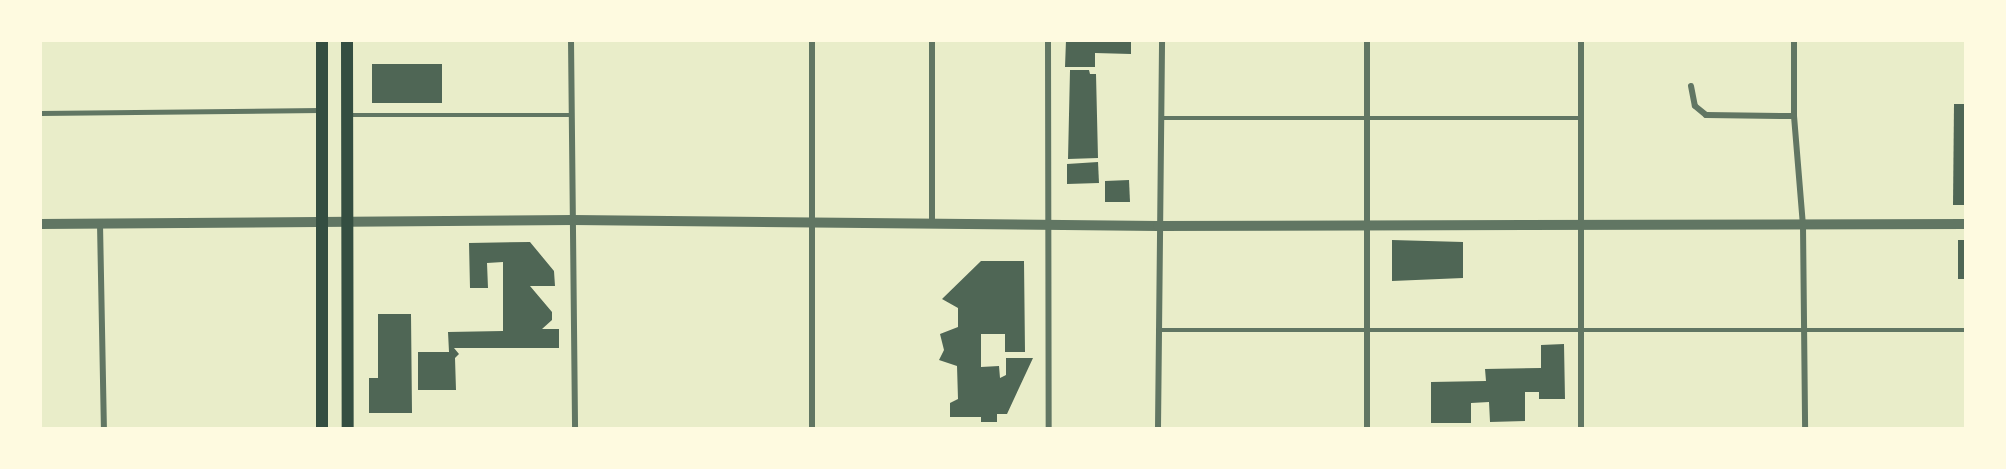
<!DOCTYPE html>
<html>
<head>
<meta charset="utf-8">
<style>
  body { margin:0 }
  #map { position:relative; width:2006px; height:469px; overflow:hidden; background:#e9edc9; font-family:"Open Sans",sans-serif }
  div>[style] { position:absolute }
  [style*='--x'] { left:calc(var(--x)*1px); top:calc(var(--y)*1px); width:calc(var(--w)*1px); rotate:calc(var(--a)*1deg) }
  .building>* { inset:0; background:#4f6655 }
  .service>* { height:4.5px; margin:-2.25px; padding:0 2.25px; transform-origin:2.25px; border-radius:2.25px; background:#617663 }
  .minor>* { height:6px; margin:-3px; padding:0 3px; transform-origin:3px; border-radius:3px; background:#617663 }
  .tertiary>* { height:10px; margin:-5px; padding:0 5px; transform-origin:5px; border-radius:5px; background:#617663 }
  .secondary>* { height:12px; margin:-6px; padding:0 6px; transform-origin:6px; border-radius:6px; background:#344e41 }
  span { translate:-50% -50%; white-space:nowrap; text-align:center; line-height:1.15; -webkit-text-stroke:4.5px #fefae0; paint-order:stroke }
  .frame { position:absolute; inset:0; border:42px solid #fefae0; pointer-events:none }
</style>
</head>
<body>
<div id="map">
  <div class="building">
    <div style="clip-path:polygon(1066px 40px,1131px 40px,1131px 54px,1095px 53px,1095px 67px,1065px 67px)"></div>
    <div style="clip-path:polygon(372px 64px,442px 64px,442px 103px,372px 103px)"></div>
    <div style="clip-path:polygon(1070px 70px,1089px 70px,1090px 74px,1096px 74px,1098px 158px,1068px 159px)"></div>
    <div style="clip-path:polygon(1954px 104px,1966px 104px,1966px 205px,1953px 205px)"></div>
    <div style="clip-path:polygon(1098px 162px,1099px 183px,1067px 184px,1067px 164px)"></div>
    <div style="clip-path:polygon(1129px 180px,1130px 202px,1105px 202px,1105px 181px)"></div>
    <div style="clip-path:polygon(1392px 240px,1463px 242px,1463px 278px,1392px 281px)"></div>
    <div style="clip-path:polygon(1958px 240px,1966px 240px,1966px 279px,1958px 279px)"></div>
    <div style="clip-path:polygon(530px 242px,554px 271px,555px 286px,530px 286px,552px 312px,552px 320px,542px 329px,559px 329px,559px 348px,454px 348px,459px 354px,455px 358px,456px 390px,418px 390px,418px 352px,449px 352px,448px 332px,503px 331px,503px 262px,487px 263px,488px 288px,470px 288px,469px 243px)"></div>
    <div style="clip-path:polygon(981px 261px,1024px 261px,1025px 352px,1005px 352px,1005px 334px,981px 334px,981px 367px,999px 366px,1000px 378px,1006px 375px,1006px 358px,1033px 358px,1007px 414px,997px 414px,997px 422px,981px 422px,981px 417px,950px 417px,950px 403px,958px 399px,957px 366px,939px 360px,944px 350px,940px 334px,958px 327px,958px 308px,942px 299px)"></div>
    <div style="clip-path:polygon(378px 314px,411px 314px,412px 413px,369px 413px,369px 378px,378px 378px)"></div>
    <div style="clip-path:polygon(1564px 344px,1565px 399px,1539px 399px,1539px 392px,1525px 392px,1525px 421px,1490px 422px,1489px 402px,1471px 403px,1471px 423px,1431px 423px,1431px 382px,1486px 381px,1485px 369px,1541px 368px,1541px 345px)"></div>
  </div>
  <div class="service">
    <div style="--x:40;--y:113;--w:280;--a:-0.6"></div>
    <div style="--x:350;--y:115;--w:222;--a:0"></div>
    <div style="--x:1161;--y:118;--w:420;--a:0"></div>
    <div style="--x:1158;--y:330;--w:808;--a:0"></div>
  </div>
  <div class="minor">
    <div style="--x:571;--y:40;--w:388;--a:89.4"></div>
    <div style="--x:1048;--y:40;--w:388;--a:89.9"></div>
    <div style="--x:1367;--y:40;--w:388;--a:90"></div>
    <div style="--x:1581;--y:40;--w:388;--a:90"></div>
    <div style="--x:1794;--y:40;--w:76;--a:90"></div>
    <div style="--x:1794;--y:116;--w:110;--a:85.3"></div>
    <div style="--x:1803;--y:226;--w:202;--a:89.4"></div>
    <div style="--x:1691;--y:86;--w:20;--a:79"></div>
    <div style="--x:1695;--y:106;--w:14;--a:39"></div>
    <div style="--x:1706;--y:115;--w:88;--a:0.7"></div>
    <div style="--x:932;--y:223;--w:183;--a:-90"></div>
    <div style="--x:100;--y:224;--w:204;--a:88.9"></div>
    <div style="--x:812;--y:428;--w:388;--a:-90"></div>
    <div style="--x:1158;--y:428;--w:388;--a:-89.4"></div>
  </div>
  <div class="tertiary">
    <div style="--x:40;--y:224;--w:533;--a:-0.43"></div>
    <div style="--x:573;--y:220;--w:585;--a:0.59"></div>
    <div style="--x:1158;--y:226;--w:808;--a:-0.14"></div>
  </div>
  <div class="secondary">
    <div style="--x:322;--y:40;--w:388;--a:90"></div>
    <div style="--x:347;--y:40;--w:388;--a:89.9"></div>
  </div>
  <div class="frame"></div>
</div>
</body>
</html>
